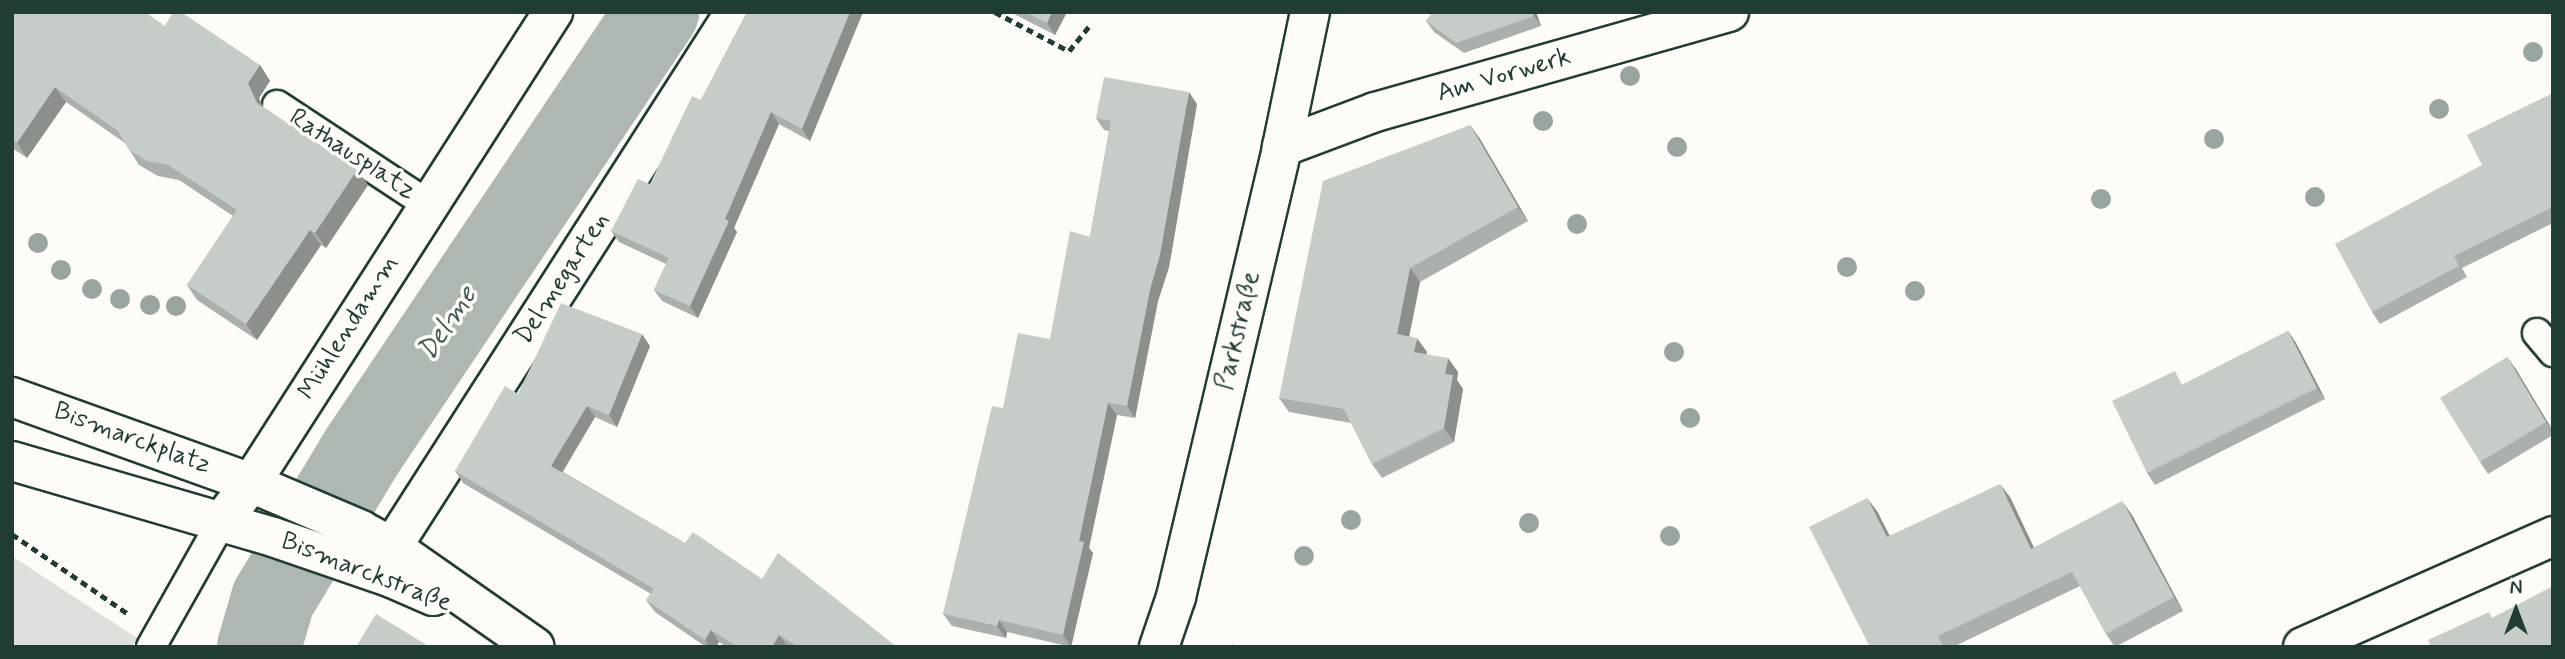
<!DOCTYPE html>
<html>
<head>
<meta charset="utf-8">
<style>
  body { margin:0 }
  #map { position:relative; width:2565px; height:659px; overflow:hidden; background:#fdfcf7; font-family:Mynerve,sans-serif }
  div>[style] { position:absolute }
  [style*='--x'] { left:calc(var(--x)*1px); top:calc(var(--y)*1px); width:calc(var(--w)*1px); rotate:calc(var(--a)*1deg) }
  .green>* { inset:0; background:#dde0db }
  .river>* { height:84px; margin:-42px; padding:0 42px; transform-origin:42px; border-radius:42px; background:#aeb8b1 }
  .path>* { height:4.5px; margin-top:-2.25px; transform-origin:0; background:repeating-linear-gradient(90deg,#1f3d34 0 7px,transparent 0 12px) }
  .roads { filter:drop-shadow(2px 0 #1f3d34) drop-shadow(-2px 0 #1f3d34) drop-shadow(0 2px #1f3d34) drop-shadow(0 -2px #1f3d34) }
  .lane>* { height:28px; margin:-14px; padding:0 14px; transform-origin:14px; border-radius:14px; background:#fdfcf7 }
  .street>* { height:38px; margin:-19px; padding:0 19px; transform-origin:19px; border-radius:19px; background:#fdfcf7 }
  .secondary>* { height:38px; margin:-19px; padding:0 19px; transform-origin:19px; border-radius:19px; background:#fdfcf7 }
  .trees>* { width:20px; height:20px; margin:-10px; border-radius:50%; background:#98a59e }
  .wall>* { inset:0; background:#aab0ab }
  .shaded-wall>* { inset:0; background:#8b908b }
  .building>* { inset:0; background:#c6cdc7 }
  span { translate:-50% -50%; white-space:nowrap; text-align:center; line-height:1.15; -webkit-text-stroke:7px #fdfcf7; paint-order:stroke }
  .street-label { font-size:26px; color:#1f3d34 }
  .water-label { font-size:28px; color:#435c53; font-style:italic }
  .frame { position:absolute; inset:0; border:14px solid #1f3d34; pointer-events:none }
  .north { position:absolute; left:2481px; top:575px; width:70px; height:70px; -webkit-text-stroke:5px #fdfcf7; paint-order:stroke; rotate:0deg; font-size:19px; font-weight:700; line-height:28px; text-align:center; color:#1f3d34 }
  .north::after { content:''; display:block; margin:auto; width:24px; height:32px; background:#1f3d34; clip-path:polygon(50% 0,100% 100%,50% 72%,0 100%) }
</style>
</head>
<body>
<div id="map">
  <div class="green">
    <div style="clip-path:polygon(12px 556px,137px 638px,132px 647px,12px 647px)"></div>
  </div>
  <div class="river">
    <div style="--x:259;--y:647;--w:50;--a:-73.7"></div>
    <div style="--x:273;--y:599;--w:174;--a:-58.9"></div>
    <div style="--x:363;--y:450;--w:528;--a:-56.13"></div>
  </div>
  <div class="path">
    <div style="--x:995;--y:12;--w:84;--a:27.8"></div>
    <div style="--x:1069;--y:51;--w:33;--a:-51"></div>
    <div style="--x:12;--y:534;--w:140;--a:34.5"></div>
  </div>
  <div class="roads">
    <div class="lane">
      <div style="--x:277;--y:105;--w:180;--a:33.4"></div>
      <div style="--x:2537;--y:333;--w:25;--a:50"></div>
      <div style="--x:151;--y:647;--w:145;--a:-60.6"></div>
    </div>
    <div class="street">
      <div style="--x:1282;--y:147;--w:99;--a:-20.6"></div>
      <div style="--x:1375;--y:112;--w:368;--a:-15.8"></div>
      <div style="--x:222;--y:521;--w:48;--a:-52.7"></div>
      <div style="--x:251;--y:483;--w:560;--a:-57.33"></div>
      <div style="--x:392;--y:547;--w:636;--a:-57.34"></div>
      <div style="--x:1159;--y:647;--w:53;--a:-71.2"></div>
      <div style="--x:1176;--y:597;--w:462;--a:-76.7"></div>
      <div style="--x:1282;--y:147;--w:138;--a:-78.3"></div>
      <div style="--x:2303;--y:647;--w:274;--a:-23.9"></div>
    </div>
    <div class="secondary">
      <div style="--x:12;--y:397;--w:254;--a:19.8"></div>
      <div style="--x:251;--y:483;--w:120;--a:23.1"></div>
      <div style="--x:361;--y:530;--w:35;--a:29"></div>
      <div style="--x:392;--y:547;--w:174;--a:35"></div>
      <div style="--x:12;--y:461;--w:272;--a:16.2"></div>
      <div style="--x:273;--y:537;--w:126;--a:19"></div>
      <div style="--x:392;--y:578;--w:45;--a:23.7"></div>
    </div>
  </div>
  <div class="trees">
    <div style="left:2533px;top:52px"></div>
    <div style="left:1630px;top:76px"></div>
    <div style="left:2439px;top:109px"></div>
    <div style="left:1543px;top:121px"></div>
    <div style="left:2214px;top:139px"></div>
    <div style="left:1677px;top:147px"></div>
    <div style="left:2315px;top:197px"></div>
    <div style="left:2101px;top:199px"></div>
    <div style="left:1577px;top:224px"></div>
    <div style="left:38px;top:243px"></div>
    <div style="left:1847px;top:267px"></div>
    <div style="left:61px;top:270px"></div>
    <div style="left:92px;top:289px"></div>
    <div style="left:1915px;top:291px"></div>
    <div style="left:120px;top:299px"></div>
    <div style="left:150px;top:305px"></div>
    <div style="left:176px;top:306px"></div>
    <div style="left:1674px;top:352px"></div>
    <div style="left:1690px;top:418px"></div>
    <div style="left:1351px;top:520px"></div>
    <div style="left:1529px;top:523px"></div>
    <div style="left:1670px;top:536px"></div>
    <div style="left:1304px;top:556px"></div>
  </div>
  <div class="wall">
    <div style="clip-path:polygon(747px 12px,863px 12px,810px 141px,779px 124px,734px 228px,737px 232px,698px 318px,662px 301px,654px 290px,666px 264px,619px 242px,611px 231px,650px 184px,701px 100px)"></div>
    <div style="clip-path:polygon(1010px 12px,1067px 12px,1055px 35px)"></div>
    <div style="clip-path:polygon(1433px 12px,1536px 12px,1541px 26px,1464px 53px,1434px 32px,1426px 21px)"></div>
    <div style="clip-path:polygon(12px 16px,165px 26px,260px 65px,270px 81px,259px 98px,263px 107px,357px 170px,368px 185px,326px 248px,321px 245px,257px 340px,197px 300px,187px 285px,233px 216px,179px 180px,158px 176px,139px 165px,125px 143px,66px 102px,27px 158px,12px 148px)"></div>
    <div style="clip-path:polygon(2553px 96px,2553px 223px,2462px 268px,2467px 277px,2380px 324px,2372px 312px,2482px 165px)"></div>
    <div style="clip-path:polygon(1197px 104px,1169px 267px,1158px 301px,1135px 418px,1117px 415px,1089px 548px,1093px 553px,1071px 647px,1007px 632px,1006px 638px,952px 626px,943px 614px,1003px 408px,1050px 339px,1090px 237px,1109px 131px,1104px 130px,1096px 118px)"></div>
    <div style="clip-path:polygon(1470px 125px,1480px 139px,1528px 221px,1420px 282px,1409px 336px,1427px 352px,1426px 354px,1458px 372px,1457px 380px,1463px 389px,1454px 442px,1382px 478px,1372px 464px,1351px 423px,1289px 412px,1279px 398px)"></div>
    <div style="clip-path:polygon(2288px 331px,2296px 343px,2325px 399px,2155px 485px,2147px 473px,2184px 384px)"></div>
    <div style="clip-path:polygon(650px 346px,617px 427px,595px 417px,563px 472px,685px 543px,762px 579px,897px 647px,727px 647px,719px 642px,716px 647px,706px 647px,655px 612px,646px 600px,651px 594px,463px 483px,455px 471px,518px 394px)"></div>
    <div style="clip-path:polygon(2507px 357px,2553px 431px,2553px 435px,2488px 474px,2480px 462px)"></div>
    <div style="clip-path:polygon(2010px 497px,2034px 548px,2132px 515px,2183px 611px,2115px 647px,2106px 634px,2080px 586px,1953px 647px,1870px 647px,1877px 511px,1889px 536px)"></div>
  </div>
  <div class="shaded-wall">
    <div style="clip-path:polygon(850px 12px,863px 12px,810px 141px,802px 129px)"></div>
    <div style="clip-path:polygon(1052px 12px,1067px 12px,1055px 35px,1047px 23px)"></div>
    <div style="clip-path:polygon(1532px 12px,1536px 12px,1541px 26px,1534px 16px)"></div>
    <div style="clip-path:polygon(260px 65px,270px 81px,259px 98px,267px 118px,257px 103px,248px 83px)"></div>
    <div style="clip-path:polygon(55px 87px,66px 102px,27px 158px,17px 143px)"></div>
    <div style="clip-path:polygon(1189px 92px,1197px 104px,1169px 267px,1158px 301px,1135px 418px,1127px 406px)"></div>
    <div style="clip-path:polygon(771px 112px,779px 124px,734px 228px,737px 232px,698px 318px,690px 306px,725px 219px)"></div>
    <div style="clip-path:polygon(1470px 125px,1480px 139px,1528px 221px,1518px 207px)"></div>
    <div style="clip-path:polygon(357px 170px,368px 185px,326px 248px,315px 233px)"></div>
    <div style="clip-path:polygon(310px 230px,321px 245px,257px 340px,246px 324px)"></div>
    <div style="clip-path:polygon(1410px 268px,1420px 282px,1407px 348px,1397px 334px)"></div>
    <div style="clip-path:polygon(2288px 331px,2296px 343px,2325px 399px,2317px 388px)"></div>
    <div style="clip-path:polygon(642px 334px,650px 346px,617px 427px,609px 415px)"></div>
    <div style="clip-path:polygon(1417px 338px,1427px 352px,1424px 367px,1414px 352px)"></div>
    <div style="clip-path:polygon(2507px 357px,2516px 369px,2553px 431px,2546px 422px)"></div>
    <div style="clip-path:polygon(1448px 358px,1458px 372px,1457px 380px,1463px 389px,1454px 442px,1444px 428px,1445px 374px)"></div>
    <div style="clip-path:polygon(1108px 403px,1117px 415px,1089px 548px,1093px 553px,1071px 647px,1063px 635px,1079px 541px)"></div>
    <div style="clip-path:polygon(587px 406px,595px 417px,559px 477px,551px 466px)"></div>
    <div style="clip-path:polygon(2000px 484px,2010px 497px,2041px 563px,2031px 549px)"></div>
    <div style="clip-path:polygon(1867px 498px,1877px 511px,1897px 550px,1887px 537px)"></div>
    <div style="clip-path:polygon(2122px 501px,2132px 515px,2183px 611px,2174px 597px)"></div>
    <div style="clip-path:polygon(999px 620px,1007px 632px,1006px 638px,997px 626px)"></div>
    <div style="clip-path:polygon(711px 630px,719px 642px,716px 647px,709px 647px,705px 640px)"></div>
    <div style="clip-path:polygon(779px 635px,788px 647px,772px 647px)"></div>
  </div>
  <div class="building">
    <div style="clip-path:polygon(15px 12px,145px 12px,165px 26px,173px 12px,181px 12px,260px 65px,248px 83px,257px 103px,357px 170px,315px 233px,310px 230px,246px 324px,187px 285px,237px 210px,168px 165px,147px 161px,129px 150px,118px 131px,55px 87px,17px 143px,12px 140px,12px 16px)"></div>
    <div style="clip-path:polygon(747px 12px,850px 12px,802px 129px,771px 112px,725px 219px,729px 221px,690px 306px,654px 290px,669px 258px,611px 231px,638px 179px,650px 184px,692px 96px,701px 100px)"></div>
    <div style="clip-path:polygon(1025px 12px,1052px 12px,1047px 23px)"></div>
    <div style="clip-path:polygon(1433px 12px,1532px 12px,1534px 16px,1456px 43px,1426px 21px)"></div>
    <div style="clip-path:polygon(1104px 77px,1189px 92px,1160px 255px,1150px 290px,1127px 406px,1108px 403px,1079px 541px,1084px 542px,1063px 635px,999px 620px,997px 626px,943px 614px,992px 406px,1003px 408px,1018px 333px,1050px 339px,1070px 231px,1090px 237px,1111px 121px,1096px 118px)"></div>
    <div style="clip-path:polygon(2551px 94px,2553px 97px,2553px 207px,2454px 256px,2459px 266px,2372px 312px,2335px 244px,2482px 165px,2467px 135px)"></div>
    <div style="clip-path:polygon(1470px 125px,1518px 207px,1410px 268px,1397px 334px,1417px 338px,1414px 352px,1448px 358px,1445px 374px,1453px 375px,1444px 428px,1372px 464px,1344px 409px,1279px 398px,1323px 181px)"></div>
    <div style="clip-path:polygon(561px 303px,642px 334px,609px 415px,587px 406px,551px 466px,685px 543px,693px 532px,762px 579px,778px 553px,897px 647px,799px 647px,779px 635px,772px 647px,738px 647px,711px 630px,705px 640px,646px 600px,654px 589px,455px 471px,505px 386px,518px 394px)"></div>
    <div style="clip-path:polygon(2288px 331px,2317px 388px,2147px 473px,2112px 401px,2175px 371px,2182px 385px)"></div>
    <div style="clip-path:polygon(2507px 357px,2546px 422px,2480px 462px,2440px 398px)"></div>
    <div style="clip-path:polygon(2000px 484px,2031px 549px,2122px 501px,2174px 597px,2106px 634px,2072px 572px,1938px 636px,1943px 647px,1870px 647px,1809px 527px,1867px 498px,1887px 537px)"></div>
    <div style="clip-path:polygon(2553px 586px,2553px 647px,2431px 647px,2428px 640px,2489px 612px,2492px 618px)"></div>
    <div style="clip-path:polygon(376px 614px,430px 647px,356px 647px)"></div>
    <div style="clip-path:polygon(1233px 644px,1241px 647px,1231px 647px)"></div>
  </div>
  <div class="street-label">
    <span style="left:1504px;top:76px;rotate:-16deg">Am Vorwerk</span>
    <span style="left:352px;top:155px;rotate:33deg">Rathausplatz</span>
    <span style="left:563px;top:279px;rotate:-57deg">Delmegarten</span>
    <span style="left:349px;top:328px;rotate:-58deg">Mühlendamm</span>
    <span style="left:1239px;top:331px;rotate:-77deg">Parkstraße</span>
    <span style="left:132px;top:439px;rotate:20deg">Bismarckplatz</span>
    <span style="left:366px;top:573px;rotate:21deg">Bismarckstraße</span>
  </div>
  <div class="water-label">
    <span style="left:448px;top:324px;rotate:-56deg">Delme</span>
  </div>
  <div class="frame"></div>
  <div class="north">N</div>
</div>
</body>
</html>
